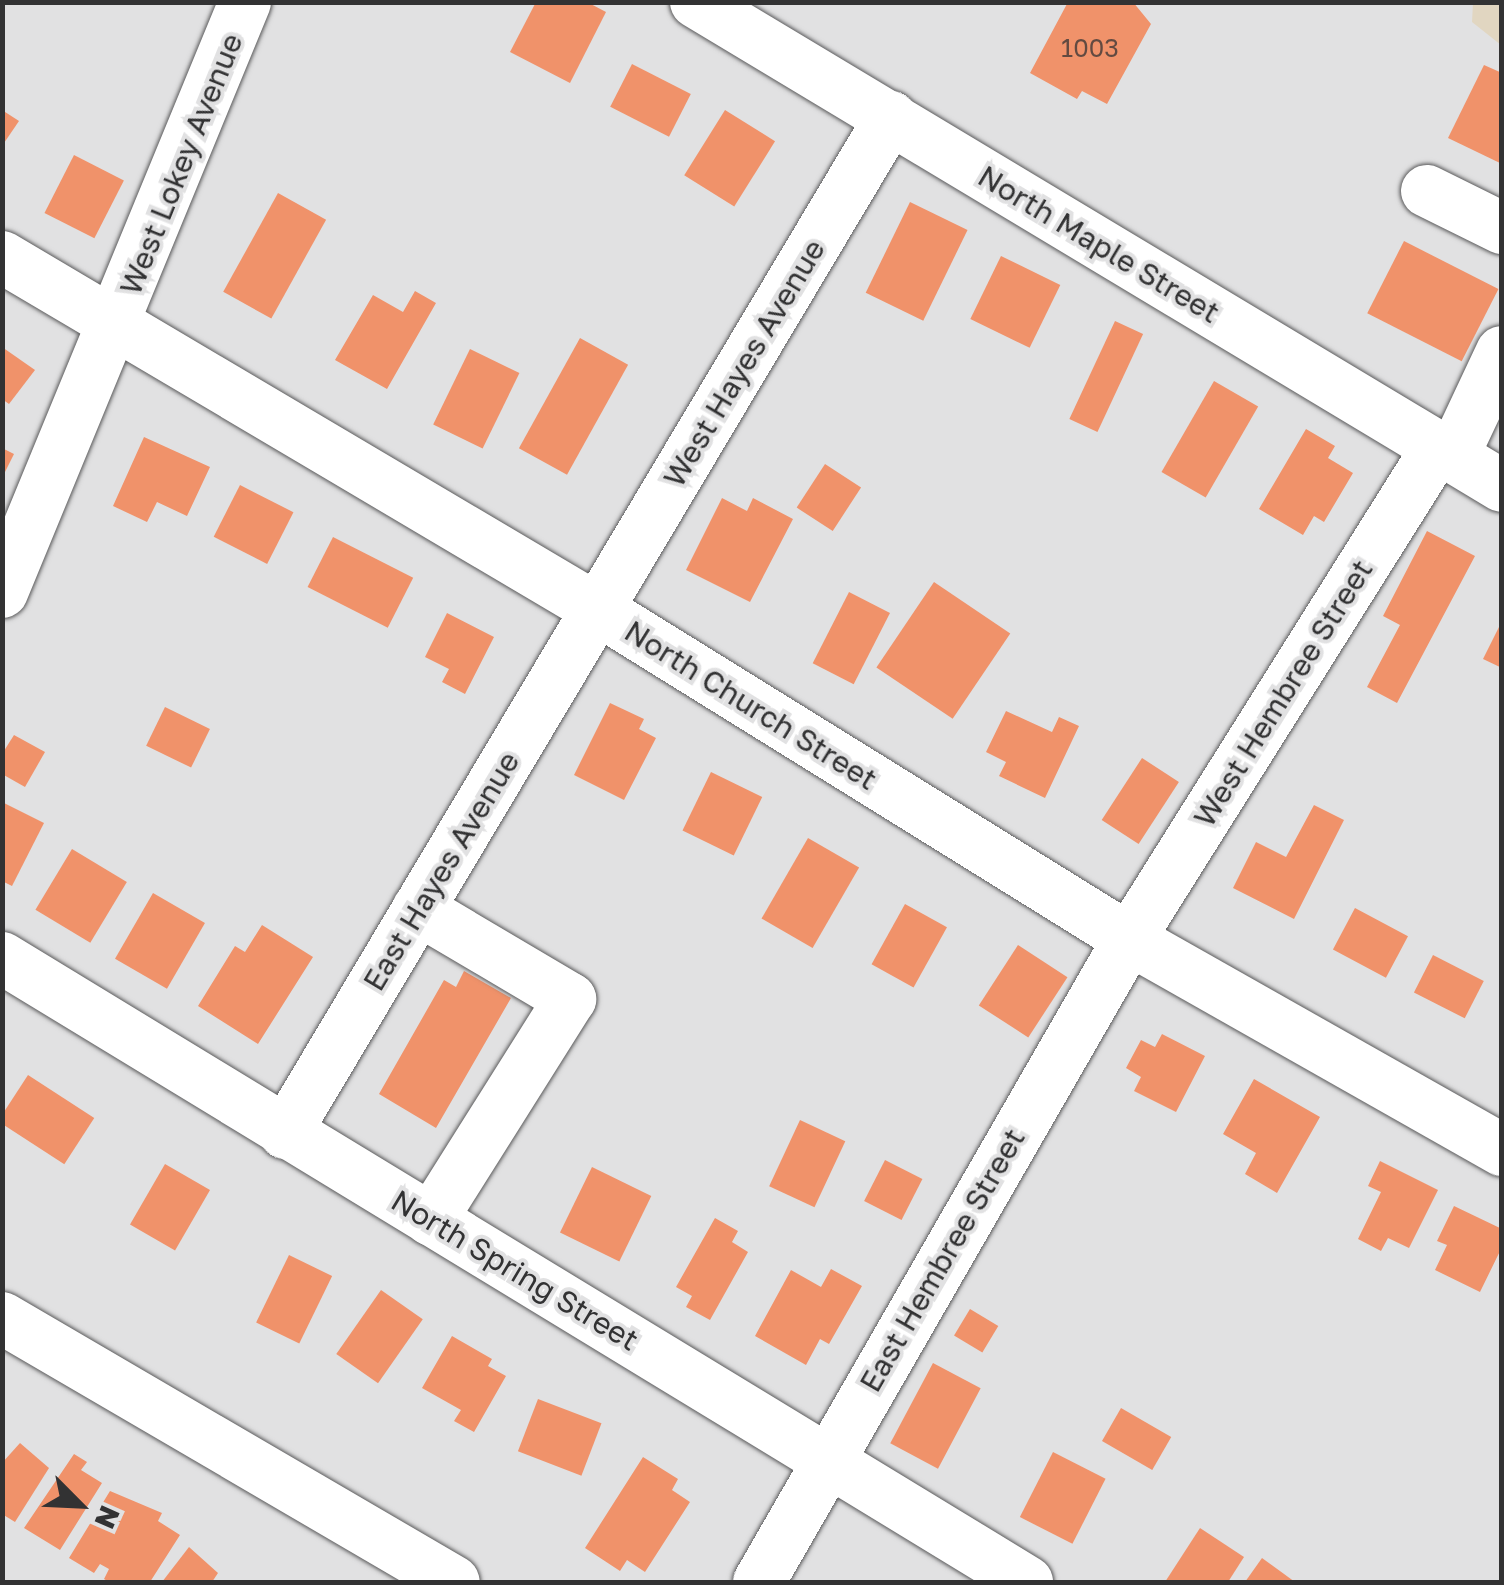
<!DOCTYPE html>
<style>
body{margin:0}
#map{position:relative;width:1504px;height:1585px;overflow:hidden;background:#e1e1e2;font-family:"Golos Text",sans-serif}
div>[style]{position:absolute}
.commercial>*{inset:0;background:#e1d6c1}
.building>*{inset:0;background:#f0926a;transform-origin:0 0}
.roads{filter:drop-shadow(0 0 2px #5a5a5b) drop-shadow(0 0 2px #5a5a5b)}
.minor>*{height:52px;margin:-26px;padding:0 26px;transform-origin:26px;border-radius:26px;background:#fff}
span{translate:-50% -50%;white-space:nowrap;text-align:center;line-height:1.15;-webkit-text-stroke:8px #e1e1e2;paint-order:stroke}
.number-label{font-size:25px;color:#624a41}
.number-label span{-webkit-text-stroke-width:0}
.street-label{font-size:30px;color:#323233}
.frame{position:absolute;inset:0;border:5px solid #323233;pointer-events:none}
.north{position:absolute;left:30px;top:1455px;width:100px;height:100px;-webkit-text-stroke:8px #e1e1e2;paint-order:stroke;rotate:114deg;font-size:28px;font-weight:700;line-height:40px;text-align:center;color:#323233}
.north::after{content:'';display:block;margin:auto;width:35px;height:45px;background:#323233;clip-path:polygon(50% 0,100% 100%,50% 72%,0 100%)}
</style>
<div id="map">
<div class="commercial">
<div style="clip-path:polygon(1473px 3px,1501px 3px,1501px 45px,1472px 22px)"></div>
</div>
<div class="building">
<div style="clip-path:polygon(536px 2px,587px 2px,606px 12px,570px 83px,510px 52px)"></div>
<div style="clip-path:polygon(1068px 2px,1133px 2px,1151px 24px,1107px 104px,1082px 91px,1077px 99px,1030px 73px)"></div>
<div style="left:632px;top:64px;width:66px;height:48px;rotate:27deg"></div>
<div style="clip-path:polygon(1484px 65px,1502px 73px,1502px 164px,1448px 138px)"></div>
<div style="clip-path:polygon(2px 110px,19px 121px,2px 146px)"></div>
<div style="left:725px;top:110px;width:59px;height:77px;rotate:32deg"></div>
<div style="left:74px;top:155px;width:56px;height:65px;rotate:27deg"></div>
<div style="left:278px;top:193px;width:55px;height:113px;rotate:29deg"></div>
<div style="left:910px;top:202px;width:64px;height:101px;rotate:26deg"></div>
<div style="left:1404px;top:241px;width:106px;height:81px;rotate:27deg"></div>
<div style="left:1001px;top:256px;width:66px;height:70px;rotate:26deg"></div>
<div style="clip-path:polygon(415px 291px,436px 303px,387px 389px,335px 360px,373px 295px,403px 312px)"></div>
<div style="left:1115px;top:321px;width:31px;height:108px;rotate:25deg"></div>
<div style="left:580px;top:338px;width:55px;height:126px;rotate:29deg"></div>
<div style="clip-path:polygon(2px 347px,35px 370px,9px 404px,2px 399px)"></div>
<div style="left:470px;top:349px;width:55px;height:84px;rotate:26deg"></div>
<div style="left:1214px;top:381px;width:51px;height:105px;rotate:30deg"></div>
<div style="clip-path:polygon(1306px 429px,1335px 446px,1328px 458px,1353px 473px,1324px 522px,1314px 516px,1303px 535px,1259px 509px)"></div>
<div style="clip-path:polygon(144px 437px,210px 467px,187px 516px,157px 502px,147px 522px,113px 506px)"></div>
<div style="clip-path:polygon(2px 448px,14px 454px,2px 478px)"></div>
<div style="left:825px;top:464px;width:43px;height:52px;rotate:33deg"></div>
<div style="left:240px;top:485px;width:60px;height:58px;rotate:27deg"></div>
<div style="clip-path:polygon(722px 498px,747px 511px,753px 498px,793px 519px,750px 602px,686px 570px)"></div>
<div style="clip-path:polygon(1427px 531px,1475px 556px,1397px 703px,1367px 687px,1400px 625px,1383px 616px)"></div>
<div style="left:333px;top:537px;width:90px;height:56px;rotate:27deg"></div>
<div style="left:934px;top:582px;width:92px;height:103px;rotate:34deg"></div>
<div style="left:849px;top:592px;width:46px;height:80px;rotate:27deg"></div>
<div style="clip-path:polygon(447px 613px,494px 637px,465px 694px,442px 682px,449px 669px,425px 657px)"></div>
<div style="clip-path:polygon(1502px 621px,1502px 668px,1483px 659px)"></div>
<div style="clip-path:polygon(610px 703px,644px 719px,639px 729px,656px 738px,624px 800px,574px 775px)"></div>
<div style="left:165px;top:707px;width:50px;height:43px;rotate:26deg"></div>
<div style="clip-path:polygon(1006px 711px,1052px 732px,1059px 717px,1079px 726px,1045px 798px,999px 776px,1006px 762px,986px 752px)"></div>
<div style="clip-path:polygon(14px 735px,45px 752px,25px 787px,2px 774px,2px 754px)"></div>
<div style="left:1142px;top:758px;width:44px;height:74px;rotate:33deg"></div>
<div style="left:711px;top:772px;width:57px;height:65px;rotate:26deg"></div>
<div style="clip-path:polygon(2px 802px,44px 823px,12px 886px,2px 881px)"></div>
<div style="clip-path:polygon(1314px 805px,1344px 820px,1294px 919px,1233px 888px,1256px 842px,1286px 857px)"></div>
<div style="left:808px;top:838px;width:59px;height:93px;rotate:30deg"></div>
<div style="left:72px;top:849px;width:64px;height:71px;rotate:31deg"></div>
<div style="left:153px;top:893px;width:60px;height:76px;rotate:30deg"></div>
<div style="left:905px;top:904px;width:48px;height:69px;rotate:29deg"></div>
<div style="left:1355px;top:908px;width:60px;height:47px;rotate:28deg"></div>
<div style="clip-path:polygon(262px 925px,313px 957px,258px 1044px,198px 1006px,235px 946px,245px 952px)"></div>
<div style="left:1018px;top:945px;width:59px;height:72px;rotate:33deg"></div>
<div style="left:1433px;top:955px;width:57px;height:42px;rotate:27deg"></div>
<div style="clip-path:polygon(464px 971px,511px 998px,436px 1128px,379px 1094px,444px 980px,456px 987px)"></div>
<div style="clip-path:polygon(1162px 1034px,1205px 1056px,1176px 1112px,1134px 1091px,1141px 1077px,1126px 1068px,1141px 1040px,1155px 1047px)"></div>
<div style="left:28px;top:1075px;width:79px;height:55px;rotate:33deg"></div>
<div style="clip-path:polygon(1254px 1079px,1320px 1117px,1277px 1193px,1245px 1174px,1256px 1153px,1223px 1134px)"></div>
<div style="left:800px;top:1120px;width:50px;height:73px;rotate:25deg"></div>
<div style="left:885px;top:1160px;width:42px;height:46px;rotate:27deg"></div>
<div style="clip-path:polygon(1380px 1161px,1438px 1190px,1409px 1248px,1388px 1238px,1381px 1251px,1358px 1239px,1381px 1192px,1368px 1186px)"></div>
<div style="left:165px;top:1164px;width:52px;height:70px;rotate:30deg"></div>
<div style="left:592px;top:1167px;width:66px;height:73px;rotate:26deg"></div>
<div style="clip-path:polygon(1454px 1206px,1502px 1229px,1502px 1247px,1480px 1292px,1435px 1270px,1447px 1245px,1437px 1241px)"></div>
<div style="clip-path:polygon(715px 1218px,738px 1231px,732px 1242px,748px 1252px,710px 1320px,686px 1307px,692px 1296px,676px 1287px)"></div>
<div style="left:289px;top:1255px;width:48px;height:75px;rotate:26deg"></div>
<div style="clip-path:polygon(831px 1269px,862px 1286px,829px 1344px,820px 1339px,806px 1365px,755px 1336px,791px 1270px,821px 1287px)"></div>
<div style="left:381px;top:1290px;width:51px;height:78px;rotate:35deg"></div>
<div style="left:970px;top:1309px;width:33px;height:31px;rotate:31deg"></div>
<div style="clip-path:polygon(452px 1336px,492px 1359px,488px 1366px,506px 1376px,474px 1432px,454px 1421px,461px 1410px,422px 1388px)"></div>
<div style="left:933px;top:1363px;width:54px;height:91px;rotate:28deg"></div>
<div style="left:538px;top:1399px;width:68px;height:56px;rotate:21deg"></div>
<div style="left:1121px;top:1408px;width:58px;height:38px;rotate:30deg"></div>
<div style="clip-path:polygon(20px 1443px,49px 1468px,15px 1522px,2px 1514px,2px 1463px)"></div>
<div style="left:1053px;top:1452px;width:59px;height:73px;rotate:27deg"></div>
<div style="clip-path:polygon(74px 1454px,87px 1462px,81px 1470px,102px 1483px,60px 1550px,24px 1528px)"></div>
<div style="clip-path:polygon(643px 1457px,678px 1479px,672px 1490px,690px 1502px,645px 1572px,627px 1560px,620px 1571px,585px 1548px)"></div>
<div style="clip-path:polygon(110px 1491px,162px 1513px,158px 1521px,180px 1535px,150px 1582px,109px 1582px,104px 1579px,109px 1569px,100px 1564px,94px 1573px,69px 1558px)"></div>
<div style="clip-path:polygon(1200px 1528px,1244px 1557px,1228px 1582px,1165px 1582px)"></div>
<div style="clip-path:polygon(189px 1547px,218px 1573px,212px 1582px,162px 1582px)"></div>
<div style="clip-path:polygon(1262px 1558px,1295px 1582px,1245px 1582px)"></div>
</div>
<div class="roads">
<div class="minor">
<div style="left:696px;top:2px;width:940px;rotate:30.98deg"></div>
<div style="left:1427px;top:191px;width:84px;rotate:26.3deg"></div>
<div style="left:2px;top:257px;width:691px;rotate:30.61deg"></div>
<div style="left:597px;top:609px;width:626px;rotate:31.81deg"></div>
<div style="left:1129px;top:939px;width:429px;rotate:29.5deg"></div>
<div style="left:1453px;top:456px;width:115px;rotate:-64.8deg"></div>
<div style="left:2px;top:592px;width:638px;rotate:-67.61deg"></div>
<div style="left:418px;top:909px;width:177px;rotate:30.6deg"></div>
<div style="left:570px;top:999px;width:261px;rotate:122.2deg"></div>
<div style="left:2px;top:958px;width:1200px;rotate:31.33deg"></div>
<div style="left:285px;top:1133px;width:1183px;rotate:-59.19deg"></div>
<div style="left:2px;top:1318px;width:523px;rotate:30.29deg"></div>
<div style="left:759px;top:1582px;width:742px;rotate:-60.08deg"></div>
<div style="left:1129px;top:939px;width:581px;rotate:-57.87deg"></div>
</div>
</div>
<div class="number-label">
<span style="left:1090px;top:48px">1003</span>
</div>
<div class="street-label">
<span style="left:181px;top:164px;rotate:-68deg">West Lokey Avenue</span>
<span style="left:1099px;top:244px;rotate:31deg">North Maple Street</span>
<span style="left:744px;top:363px;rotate:-59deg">West Hayes Avenue</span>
<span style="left:1283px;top:693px;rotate:-58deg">West Hembree Street</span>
<span style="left:751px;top:705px;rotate:32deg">North Church Street</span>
<span style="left:441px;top:871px;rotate:-59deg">East Hayes Avenue</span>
<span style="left:942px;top:1260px;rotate:-60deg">East Hembree Street</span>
<span style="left:515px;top:1270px;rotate:31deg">North Spring Street</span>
</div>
<div class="frame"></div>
<div class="north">N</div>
</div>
